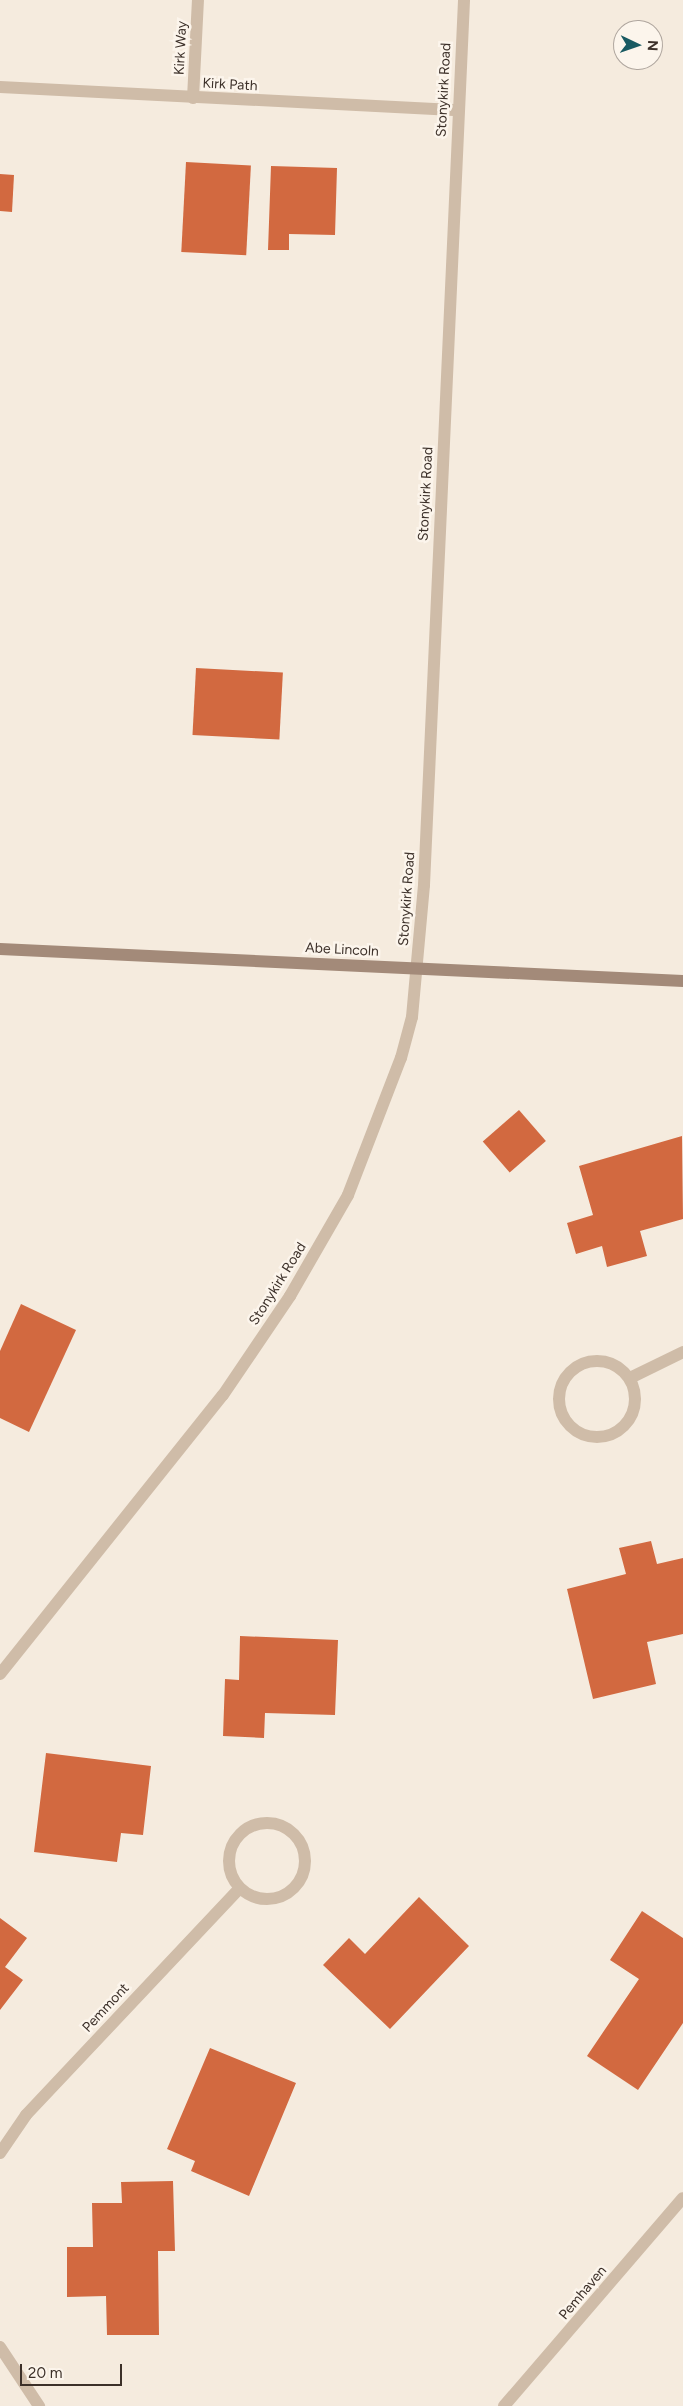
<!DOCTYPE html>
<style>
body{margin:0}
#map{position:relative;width:683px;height:2406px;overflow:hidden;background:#f5ebde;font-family:Figtree,sans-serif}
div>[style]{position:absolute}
.building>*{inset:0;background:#d26940;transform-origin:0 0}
.street>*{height:12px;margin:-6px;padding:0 6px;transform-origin:6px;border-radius:6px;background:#cfbca8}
.street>.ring{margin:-6px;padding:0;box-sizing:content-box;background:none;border:12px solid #cfbca8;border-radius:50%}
.secondary>*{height:12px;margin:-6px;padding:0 6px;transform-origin:6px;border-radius:6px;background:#a38a79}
span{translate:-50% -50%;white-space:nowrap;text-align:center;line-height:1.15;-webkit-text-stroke:5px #fcf5ec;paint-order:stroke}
.street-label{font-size:14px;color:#3c3029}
.north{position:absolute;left:613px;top:20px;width:50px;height:50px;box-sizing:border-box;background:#fcf5ec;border:1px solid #afa69e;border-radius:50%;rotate:93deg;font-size:14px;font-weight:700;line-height:20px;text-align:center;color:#3c3029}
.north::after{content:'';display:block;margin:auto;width:18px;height:22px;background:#195a62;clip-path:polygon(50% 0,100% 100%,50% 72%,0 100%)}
.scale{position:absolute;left:20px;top:2364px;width:102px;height:22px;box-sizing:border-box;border:2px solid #3c3029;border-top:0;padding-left:6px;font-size:15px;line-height:18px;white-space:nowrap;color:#3c3029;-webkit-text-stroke:4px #fcf5ec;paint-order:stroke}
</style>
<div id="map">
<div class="building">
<div style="left:186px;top:162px;width:65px;height:90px;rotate:3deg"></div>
<div style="clip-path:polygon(271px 166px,337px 168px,335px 235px,289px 234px,289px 250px,268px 250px)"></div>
<div style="clip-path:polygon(0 174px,14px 175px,12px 212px,0 211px)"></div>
<div style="left:196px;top:668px;width:87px;height:67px;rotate:3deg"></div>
<div style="left:519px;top:1110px;width:41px;height:48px;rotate:49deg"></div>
<div style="clip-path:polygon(682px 1136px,683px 1219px,640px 1231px,647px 1256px,607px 1267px,602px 1246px,576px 1254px,567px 1223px,593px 1215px,579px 1166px)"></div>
<div style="clip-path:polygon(21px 1304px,76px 1330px,29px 1432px,0 1418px,0 1351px)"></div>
<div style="clip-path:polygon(651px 1541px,657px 1564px,683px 1558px,683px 1634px,647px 1642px,656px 1684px,593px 1699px,567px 1589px,626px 1574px,619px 1548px)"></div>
<div style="clip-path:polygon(240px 1636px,338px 1640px,335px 1715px,265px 1713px,264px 1738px,223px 1736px,225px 1679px,239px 1680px)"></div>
<div style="clip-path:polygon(46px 1753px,151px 1766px,143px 1835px,121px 1833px,117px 1862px,34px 1852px)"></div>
<div style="clip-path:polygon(419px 1897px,469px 1946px,390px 2029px,323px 1965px,349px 1938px,365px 1954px)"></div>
<div style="clip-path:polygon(642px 1911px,683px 1938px,683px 2023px,638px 2090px,587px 2056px,639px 1979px,610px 1960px)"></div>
<div style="clip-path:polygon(0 1918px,27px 1938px,5px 1967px,23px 1980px,0 2010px)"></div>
<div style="clip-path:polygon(210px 2048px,296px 2083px,249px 2196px,191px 2171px,195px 2161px,167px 2149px)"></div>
<div style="clip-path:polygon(173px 2181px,175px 2251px,158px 2251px,159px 2335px,107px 2335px,106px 2296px,67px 2297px,67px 2247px,93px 2247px,92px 2203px,122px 2203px,121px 2182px)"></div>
</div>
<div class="street">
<div style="left:0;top:87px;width:459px;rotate:2.9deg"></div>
<div style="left:193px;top:98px;width:98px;rotate:-87.1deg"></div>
<div class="ring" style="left:559px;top:1361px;width:64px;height:64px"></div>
<div style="left:630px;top:1378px;width:59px;rotate:-26.1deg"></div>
<div style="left:0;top:1674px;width:357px;rotate:-51.4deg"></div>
<div style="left:223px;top:1395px;width:120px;rotate:-55.9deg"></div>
<div style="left:290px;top:1296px;width:116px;rotate:-60.1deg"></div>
<div style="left:348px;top:1195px;width:147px;rotate:-68.9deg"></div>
<div style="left:401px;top:1058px;width:42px;rotate:-75deg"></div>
<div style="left:412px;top:1017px;width:133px;rotate:-84.8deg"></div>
<div style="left:424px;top:885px;width:886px;rotate:-87.41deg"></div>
<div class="ring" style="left:229px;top:1823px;width:64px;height:64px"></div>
<div style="left:0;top:2153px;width:46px;rotate:-55.6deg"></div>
<div style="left:26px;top:2115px;width:311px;rotate:-46.7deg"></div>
<div style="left:0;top:2347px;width:71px;rotate:56.5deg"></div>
<div style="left:504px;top:2406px;width:274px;rotate:-49.3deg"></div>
</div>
<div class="secondary">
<div style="left:0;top:949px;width:684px;rotate:2.68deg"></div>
</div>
<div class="street-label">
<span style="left:181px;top:48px;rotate:-87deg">Kirk Way</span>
<span style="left:230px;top:85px;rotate:3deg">Kirk Path</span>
<span style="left:444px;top:90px;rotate:-87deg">Stonykirk Road</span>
<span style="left:426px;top:494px;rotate:-87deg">Stonykirk Road</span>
<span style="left:407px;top:899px;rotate:-86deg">Stonykirk Road</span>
<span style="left:342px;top:950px;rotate:3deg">Abe Lincoln</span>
<span style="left:278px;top:1284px;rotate:-58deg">Stonykirk Road</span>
<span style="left:106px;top:2008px;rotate:-47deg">Pemmont</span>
<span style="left:583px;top:2293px;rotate:-50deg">Pemhaven</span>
</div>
<div class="north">N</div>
<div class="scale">20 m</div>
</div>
